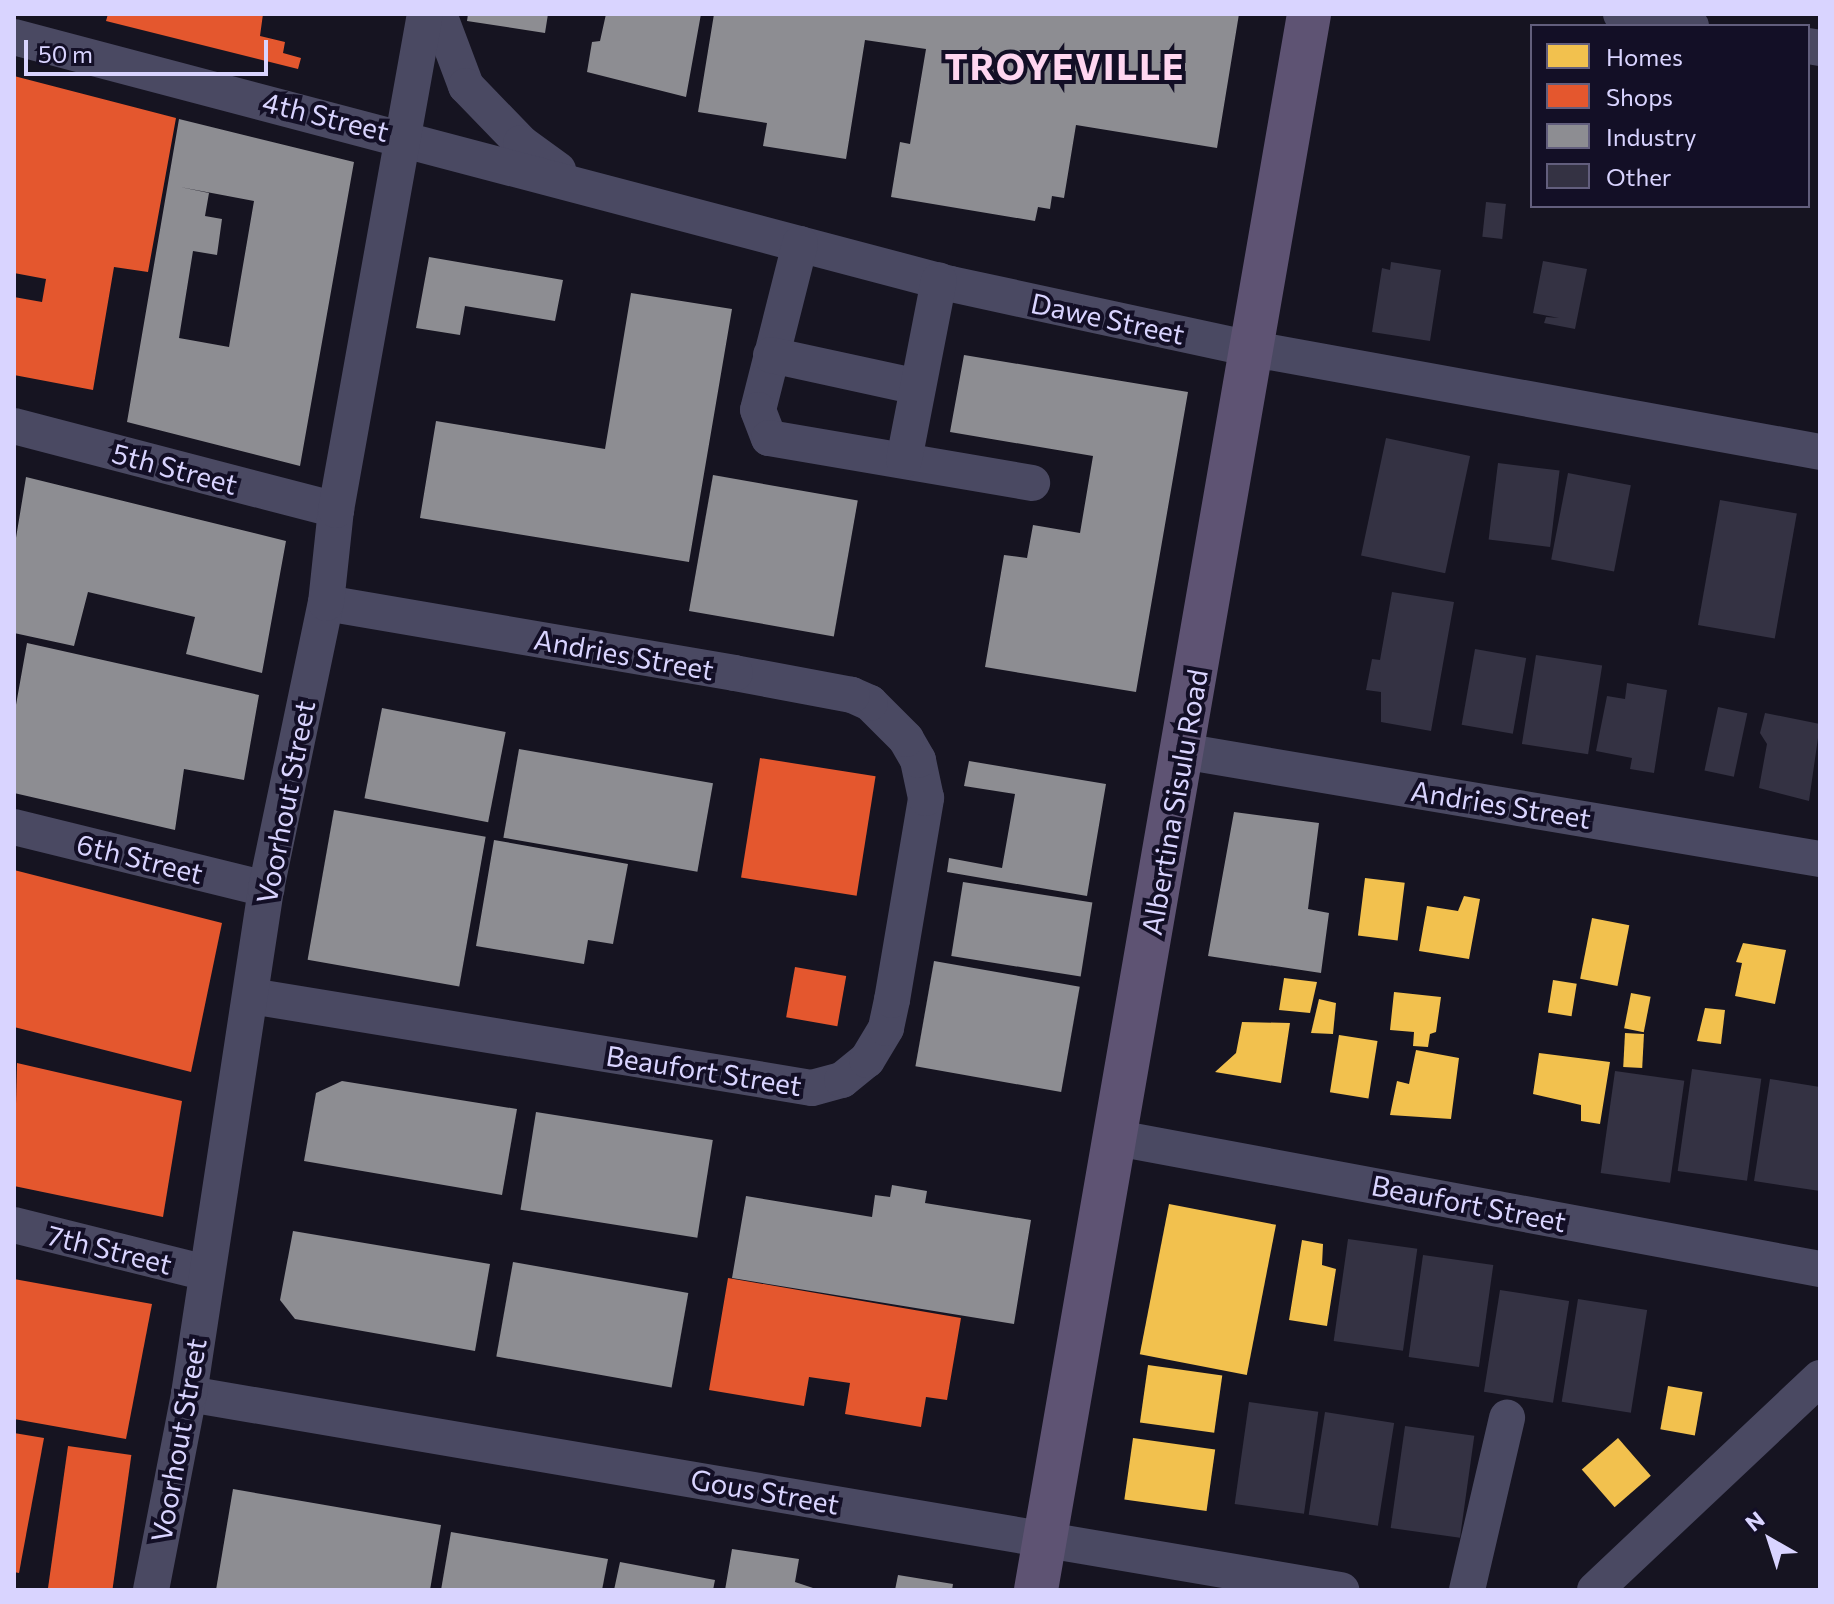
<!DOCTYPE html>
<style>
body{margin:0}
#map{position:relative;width:1834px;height:1604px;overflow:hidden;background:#161421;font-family:Commissioner,sans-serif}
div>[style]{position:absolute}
.homes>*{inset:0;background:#f2c14e;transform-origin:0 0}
.shops>*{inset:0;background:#e4572e;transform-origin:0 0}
.industry>*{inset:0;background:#8d8d92;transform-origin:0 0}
.building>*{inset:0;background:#343243;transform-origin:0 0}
.minor>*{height:36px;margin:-18px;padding:0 18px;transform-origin:18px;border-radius:18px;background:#4a4962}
.major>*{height:44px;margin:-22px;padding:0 22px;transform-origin:22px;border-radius:22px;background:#5e5373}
span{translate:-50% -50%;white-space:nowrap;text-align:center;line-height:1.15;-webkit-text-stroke:8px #130f26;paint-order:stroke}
.street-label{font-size:28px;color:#d9d4ff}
.district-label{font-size:36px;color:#ffd6f0;font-weight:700;letter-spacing:2px}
.frame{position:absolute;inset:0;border:16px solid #d9d4ff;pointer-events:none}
.legend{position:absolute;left:1530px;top:24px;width:280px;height:184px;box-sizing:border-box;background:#130f26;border:2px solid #625e7d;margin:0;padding:10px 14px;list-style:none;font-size:24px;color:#d9d4ff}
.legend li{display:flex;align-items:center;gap:16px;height:40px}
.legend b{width:40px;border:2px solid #625e7d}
.north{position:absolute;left:1730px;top:1500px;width:80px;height:80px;-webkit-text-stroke:6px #130f26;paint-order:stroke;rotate:321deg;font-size:22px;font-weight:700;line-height:32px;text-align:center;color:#d9d4ff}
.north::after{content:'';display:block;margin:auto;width:28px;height:36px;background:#d9d4ff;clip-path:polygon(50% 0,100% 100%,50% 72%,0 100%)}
.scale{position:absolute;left:24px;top:40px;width:244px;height:36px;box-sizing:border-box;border:4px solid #d9d4ff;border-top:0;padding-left:10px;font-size:24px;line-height:28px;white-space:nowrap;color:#d9d4ff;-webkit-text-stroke:6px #130f26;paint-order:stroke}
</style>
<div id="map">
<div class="homes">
<div style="left:1365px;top:878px;width:40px;height:58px;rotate:7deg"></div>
<div style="clip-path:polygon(1464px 896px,1480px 899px,1469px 959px,1419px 951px,1427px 906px,1458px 911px)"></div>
<div style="left:1592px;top:918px;width:38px;height:62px;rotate:11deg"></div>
<div style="clip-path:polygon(1743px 943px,1786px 950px,1775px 1004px,1735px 996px,1742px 963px,1736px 962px)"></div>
<div style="clip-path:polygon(1284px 978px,1317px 982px,1310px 1013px,1279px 1010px)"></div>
<div style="left:1553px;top:980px;width:24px;height:33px;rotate:9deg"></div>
<div style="clip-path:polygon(1394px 992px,1441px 997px,1436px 1032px,1430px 1034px,1428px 1047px,1413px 1046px,1414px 1032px,1390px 1030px)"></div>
<div style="left:1631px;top:993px;width:20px;height:36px;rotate:11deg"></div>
<div style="clip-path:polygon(1319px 999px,1336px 1003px,1333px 1034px,1311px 1033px)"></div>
<div style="clip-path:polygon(1705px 1008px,1725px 1010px,1721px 1044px,1697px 1041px)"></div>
<div style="clip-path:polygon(1242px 1022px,1290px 1023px,1281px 1083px,1215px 1072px,1236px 1053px)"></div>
<div style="left:1625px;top:1033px;width:19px;height:34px;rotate:3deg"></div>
<div style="left:1339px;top:1035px;width:39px;height:58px;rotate:9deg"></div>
<div style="clip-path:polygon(1416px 1050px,1459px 1058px,1451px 1119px,1390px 1115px,1397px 1081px,1409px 1084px)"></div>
<div style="clip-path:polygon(1539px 1053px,1610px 1062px,1600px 1124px,1581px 1121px,1581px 1105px,1533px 1094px)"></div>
<div style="left:1169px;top:1204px;width:109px;height:153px;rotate:11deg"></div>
<div style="clip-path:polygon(1302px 1240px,1323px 1244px,1322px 1265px,1336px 1269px,1327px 1326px,1289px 1320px)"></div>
<div style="left:1148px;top:1365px;width:75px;height:58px;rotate:8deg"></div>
<div style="left:1668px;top:1386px;width:35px;height:44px;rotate:10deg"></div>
<div style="left:1133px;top:1438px;width:83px;height:62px;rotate:8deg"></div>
<div style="left:1618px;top:1438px;width:50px;height:48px;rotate:49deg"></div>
</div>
<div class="shops">
<div style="clip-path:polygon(108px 14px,263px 14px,260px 36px,285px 42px,283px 53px,301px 58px,298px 69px,106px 21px)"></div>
<div style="clip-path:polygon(14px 76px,176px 118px,148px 272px,114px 267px,93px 390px,14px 375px,14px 297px,42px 302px,46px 279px,14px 273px)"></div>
<div style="left:760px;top:758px;width:117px;height:121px;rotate:9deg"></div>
<div style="clip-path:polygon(14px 870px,222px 923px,191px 1072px,14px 1027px)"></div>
<div style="left:795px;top:967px;width:52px;height:51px;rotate:10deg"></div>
<div style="clip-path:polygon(17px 1063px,182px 1101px,163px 1217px,14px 1186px)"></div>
<div style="clip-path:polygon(728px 1278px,961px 1318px,947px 1400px,926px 1397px,921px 1427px,845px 1414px,850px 1383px,809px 1377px,804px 1406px,709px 1390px)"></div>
<div style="clip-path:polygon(14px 1279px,152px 1304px,126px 1439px,14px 1419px)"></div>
<div style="clip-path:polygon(14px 1433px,44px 1438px,19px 1573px,14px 1572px)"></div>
<div style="left:68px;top:1446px;width:64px;height:146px;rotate:8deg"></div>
</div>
<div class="industry">
<div style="clip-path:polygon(468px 14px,548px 14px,545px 33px,467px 21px)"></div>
<div style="clip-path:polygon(606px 14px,701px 14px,686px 97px,587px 72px,592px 42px,600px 41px)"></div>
<div style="clip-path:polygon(714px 14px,1239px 14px,1217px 148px,1076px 125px,1064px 198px,1052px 196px,1050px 209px,1038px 207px,1035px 221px,891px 197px,900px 142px,910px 144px,926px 49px,865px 40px,846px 159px,763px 146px,767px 123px,698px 112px)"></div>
<div style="clip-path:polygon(evenodd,179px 119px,354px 162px,300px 466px,127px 422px,179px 119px,180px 187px,254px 201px,229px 347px,179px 338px,193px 251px,217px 255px,222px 219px,205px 216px,209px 193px,180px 187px)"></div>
<div style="clip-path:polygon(429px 257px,563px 280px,555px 321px,465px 306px,460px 335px,416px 328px)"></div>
<div style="clip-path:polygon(631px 293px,732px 309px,689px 562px,420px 518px,436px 421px,605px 449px)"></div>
<div style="clip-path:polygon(964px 355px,1188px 392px,1136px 692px,985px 667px,1004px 555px,1027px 558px,1033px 525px,1080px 533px,1093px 456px,950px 432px)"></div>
<div style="left:713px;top:475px;width:147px;height:138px;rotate:10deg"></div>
<div style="clip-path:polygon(26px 477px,286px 541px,262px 673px,186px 654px,195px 617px,88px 592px,74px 646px,14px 633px,14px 550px)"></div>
<div style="clip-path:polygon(27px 643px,259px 695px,244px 780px,184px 769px,175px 830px,14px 793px,14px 716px)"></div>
<div style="left:382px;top:708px;width:126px;height:92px;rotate:11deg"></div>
<div style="left:519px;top:749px;width:197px;height:90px;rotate:10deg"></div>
<div style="clip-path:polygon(969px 761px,1106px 784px,1087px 896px,947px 872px,949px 858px,1002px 868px,1015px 794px,964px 786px)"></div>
<div style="left:334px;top:810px;width:154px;height:152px;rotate:10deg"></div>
<div style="clip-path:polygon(1234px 812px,1319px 823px,1308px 909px,1329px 913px,1321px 973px,1208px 956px)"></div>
<div style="clip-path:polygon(494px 840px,628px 864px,613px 944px,588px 940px,584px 964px,476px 946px)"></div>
<div style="left:963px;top:882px;width:131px;height:75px;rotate:9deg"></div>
<div style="left:934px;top:961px;width:148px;height:107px;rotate:10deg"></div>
<div style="clip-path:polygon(342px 1081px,517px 1109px,502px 1195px,304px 1161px,316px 1093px)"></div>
<div style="left:536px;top:1112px;width:179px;height:99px;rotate:9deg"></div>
<div style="clip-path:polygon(892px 1185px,927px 1191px,925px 1203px,1031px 1220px,1014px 1324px,732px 1278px,746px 1196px,872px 1217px,875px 1195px,890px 1197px)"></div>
<div style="clip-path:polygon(293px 1231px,490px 1264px,475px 1351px,295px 1319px,280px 1300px)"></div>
<div style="left:513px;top:1262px;width:178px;height:96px;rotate:10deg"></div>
<div style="clip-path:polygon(233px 1489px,441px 1525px,430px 1590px,216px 1590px)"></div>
<div style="clip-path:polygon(451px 1532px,608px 1559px,602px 1590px,441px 1590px)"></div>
<div style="clip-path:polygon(732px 1549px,799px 1559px,795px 1582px,819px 1590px,725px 1590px)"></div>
<div style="clip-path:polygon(620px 1562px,715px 1580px,713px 1590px,614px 1590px)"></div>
<div style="clip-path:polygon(898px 1575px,953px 1584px,952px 1590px,895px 1590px)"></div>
</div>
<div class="building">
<div style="left:1486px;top:202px;width:20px;height:35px;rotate:6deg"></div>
<div style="clip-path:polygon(1543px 261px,1587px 269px,1575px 329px,1544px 323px,1546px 317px,1559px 318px,1533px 313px)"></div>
<div style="clip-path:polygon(1391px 262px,1441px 270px,1430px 341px,1372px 332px,1382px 268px,1390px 270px)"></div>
<div style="left:1386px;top:438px;width:86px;height:120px;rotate:12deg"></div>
<div style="left:1498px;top:463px;width:62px;height:77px;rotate:7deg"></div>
<div style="left:1568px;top:473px;width:64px;height:88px;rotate:11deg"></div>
<div style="left:1720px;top:500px;width:78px;height:127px;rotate:10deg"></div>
<div style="clip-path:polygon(1392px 592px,1454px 602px,1431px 731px,1381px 722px,1381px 692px,1366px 690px,1372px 659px,1380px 660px)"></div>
<div style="left:1475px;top:649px;width:52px;height:77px;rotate:10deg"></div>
<div style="left:1536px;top:655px;width:67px;height:90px;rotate:9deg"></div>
<div style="clip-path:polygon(1627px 683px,1667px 690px,1654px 773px,1630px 769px,1632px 758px,1596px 751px,1607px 696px,1625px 699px)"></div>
<div style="left:1718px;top:707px;width:30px;height:65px;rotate:12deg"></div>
<div style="clip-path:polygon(1765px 713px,1820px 724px,1809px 801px,1759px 788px,1767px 744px,1760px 733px)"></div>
<div style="left:1692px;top:1069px;width:70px;height:103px;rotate:8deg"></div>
<div style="left:1615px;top:1071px;width:70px;height:103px;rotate:8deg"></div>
<div style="clip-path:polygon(1770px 1079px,1820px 1087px,1820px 1191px,1754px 1181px)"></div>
<div style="left:1348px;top:1239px;width:70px;height:103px;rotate:8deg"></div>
<div style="left:1423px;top:1255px;width:71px;height:103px;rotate:8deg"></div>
<div style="left:1500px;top:1290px;width:70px;height:103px;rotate:9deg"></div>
<div style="left:1578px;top:1299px;width:70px;height:104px;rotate:9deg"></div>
<div style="left:1249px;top:1402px;width:70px;height:103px;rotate:8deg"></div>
<div style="left:1325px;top:1412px;width:70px;height:104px;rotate:9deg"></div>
<div style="left:1405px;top:1426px;width:70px;height:103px;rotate:8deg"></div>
</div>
<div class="minor">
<div style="left:439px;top:14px;width:77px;rotate:69.4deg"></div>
<div style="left:466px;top:86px;width:79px;rotate:46deg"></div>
<div style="left:521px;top:143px;width:46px;rotate:36.1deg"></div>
<div style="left:1621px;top:14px;width:71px;rotate:9.7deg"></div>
<div style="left:14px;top:37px;width:969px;rotate:14.77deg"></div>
<div style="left:951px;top:284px;width:304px;rotate:12.2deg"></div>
<div style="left:1248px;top:348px;width:581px;rotate:10.3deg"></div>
<div style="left:1808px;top:46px;width:12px;rotate:9deg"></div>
<div style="left:800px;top:244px;width:171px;rotate:104.2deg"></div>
<div style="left:758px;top:410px;width:30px;rotate:69deg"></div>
<div style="left:769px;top:438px;width:267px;rotate:9.7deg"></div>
<div style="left:771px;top:355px;width:150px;rotate:12.3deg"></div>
<div style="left:14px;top:426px;width:333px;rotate:14.6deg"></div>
<div style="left:904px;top:460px;width:183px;rotate:-79deg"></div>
<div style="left:1182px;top:751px;width:647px;rotate:9.61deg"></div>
<div style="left:14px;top:827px;width:260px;rotate:13.8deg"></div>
<div style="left:251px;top:996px;width:568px;rotate:9.31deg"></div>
<div style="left:812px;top:1088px;width:31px;rotate:-15deg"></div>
<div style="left:842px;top:1080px;width:32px;rotate:-39deg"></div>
<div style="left:867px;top:1060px;width:37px;rotate:-59deg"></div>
<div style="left:886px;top:1028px;width:29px;rotate:-78deg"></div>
<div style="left:892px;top:1000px;width:205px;rotate:-80.4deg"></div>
<div style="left:926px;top:798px;width:39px;rotate:-102deg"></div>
<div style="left:918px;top:760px;width:24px;rotate:-120deg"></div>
<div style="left:906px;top:739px;width:51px;rotate:-135deg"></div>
<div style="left:870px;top:703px;width:20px;rotate:-156deg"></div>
<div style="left:852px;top:695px;width:119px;rotate:-169.4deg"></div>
<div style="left:735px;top:673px;width:415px;rotate:-170.3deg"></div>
<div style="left:1117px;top:1138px;width:715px;rotate:10.56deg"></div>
<div style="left:14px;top:1225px;width:198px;rotate:14deg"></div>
<div style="left:189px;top:1394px;width:1169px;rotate:9.66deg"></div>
<div style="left:151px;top:1590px;width:200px;rotate:-79deg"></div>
<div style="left:189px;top:1394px;width:511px;rotate:-81.33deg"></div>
<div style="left:266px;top:889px;width:292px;rotate:-78.2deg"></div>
<div style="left:326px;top:603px;width:94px;rotate:-83.9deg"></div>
<div style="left:336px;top:510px;width:504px;rotate:-79.83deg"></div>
<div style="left:1467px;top:1590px;width:177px;rotate:-76.9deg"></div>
<div style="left:1595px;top:1590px;width:309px;rotate:-43.3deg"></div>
</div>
<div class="major">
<div style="left:1036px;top:1590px;width:1599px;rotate:-80.17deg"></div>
</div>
<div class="street-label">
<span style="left:326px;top:116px;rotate:14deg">4th Street</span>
<span style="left:1108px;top:318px;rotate:12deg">Dawe Street</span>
<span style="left:175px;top:468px;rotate:15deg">5th Street</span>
<span style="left:624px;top:654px;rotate:10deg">Andries Street</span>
<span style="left:285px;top:802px;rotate:-79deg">Voorhout Street</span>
<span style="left:1174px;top:802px;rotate:-80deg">Albertina Sisulu Road</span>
<span style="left:1501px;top:804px;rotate:9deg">Andries Street</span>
<span style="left:140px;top:858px;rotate:14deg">6th Street</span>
<span style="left:704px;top:1070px;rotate:9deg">Beaufort Street</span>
<span style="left:1469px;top:1203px;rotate:11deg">Beaufort Street</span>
<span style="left:110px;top:1249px;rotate:14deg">7th Street</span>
<span style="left:178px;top:1440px;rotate:-80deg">Voorhout Street</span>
<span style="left:765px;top:1491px;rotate:10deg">Gous Street</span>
</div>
<div class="district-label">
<span style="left:1065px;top:66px">TROYEVILLE</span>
</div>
<div class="frame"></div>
<ul class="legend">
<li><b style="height:22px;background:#f2c14e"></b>Homes</li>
<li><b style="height:22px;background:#e4572e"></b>Shops</li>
<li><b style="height:22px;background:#8d8d92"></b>Industry</li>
<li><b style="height:22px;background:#343243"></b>Other</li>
</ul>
<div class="north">N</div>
<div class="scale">50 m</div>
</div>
